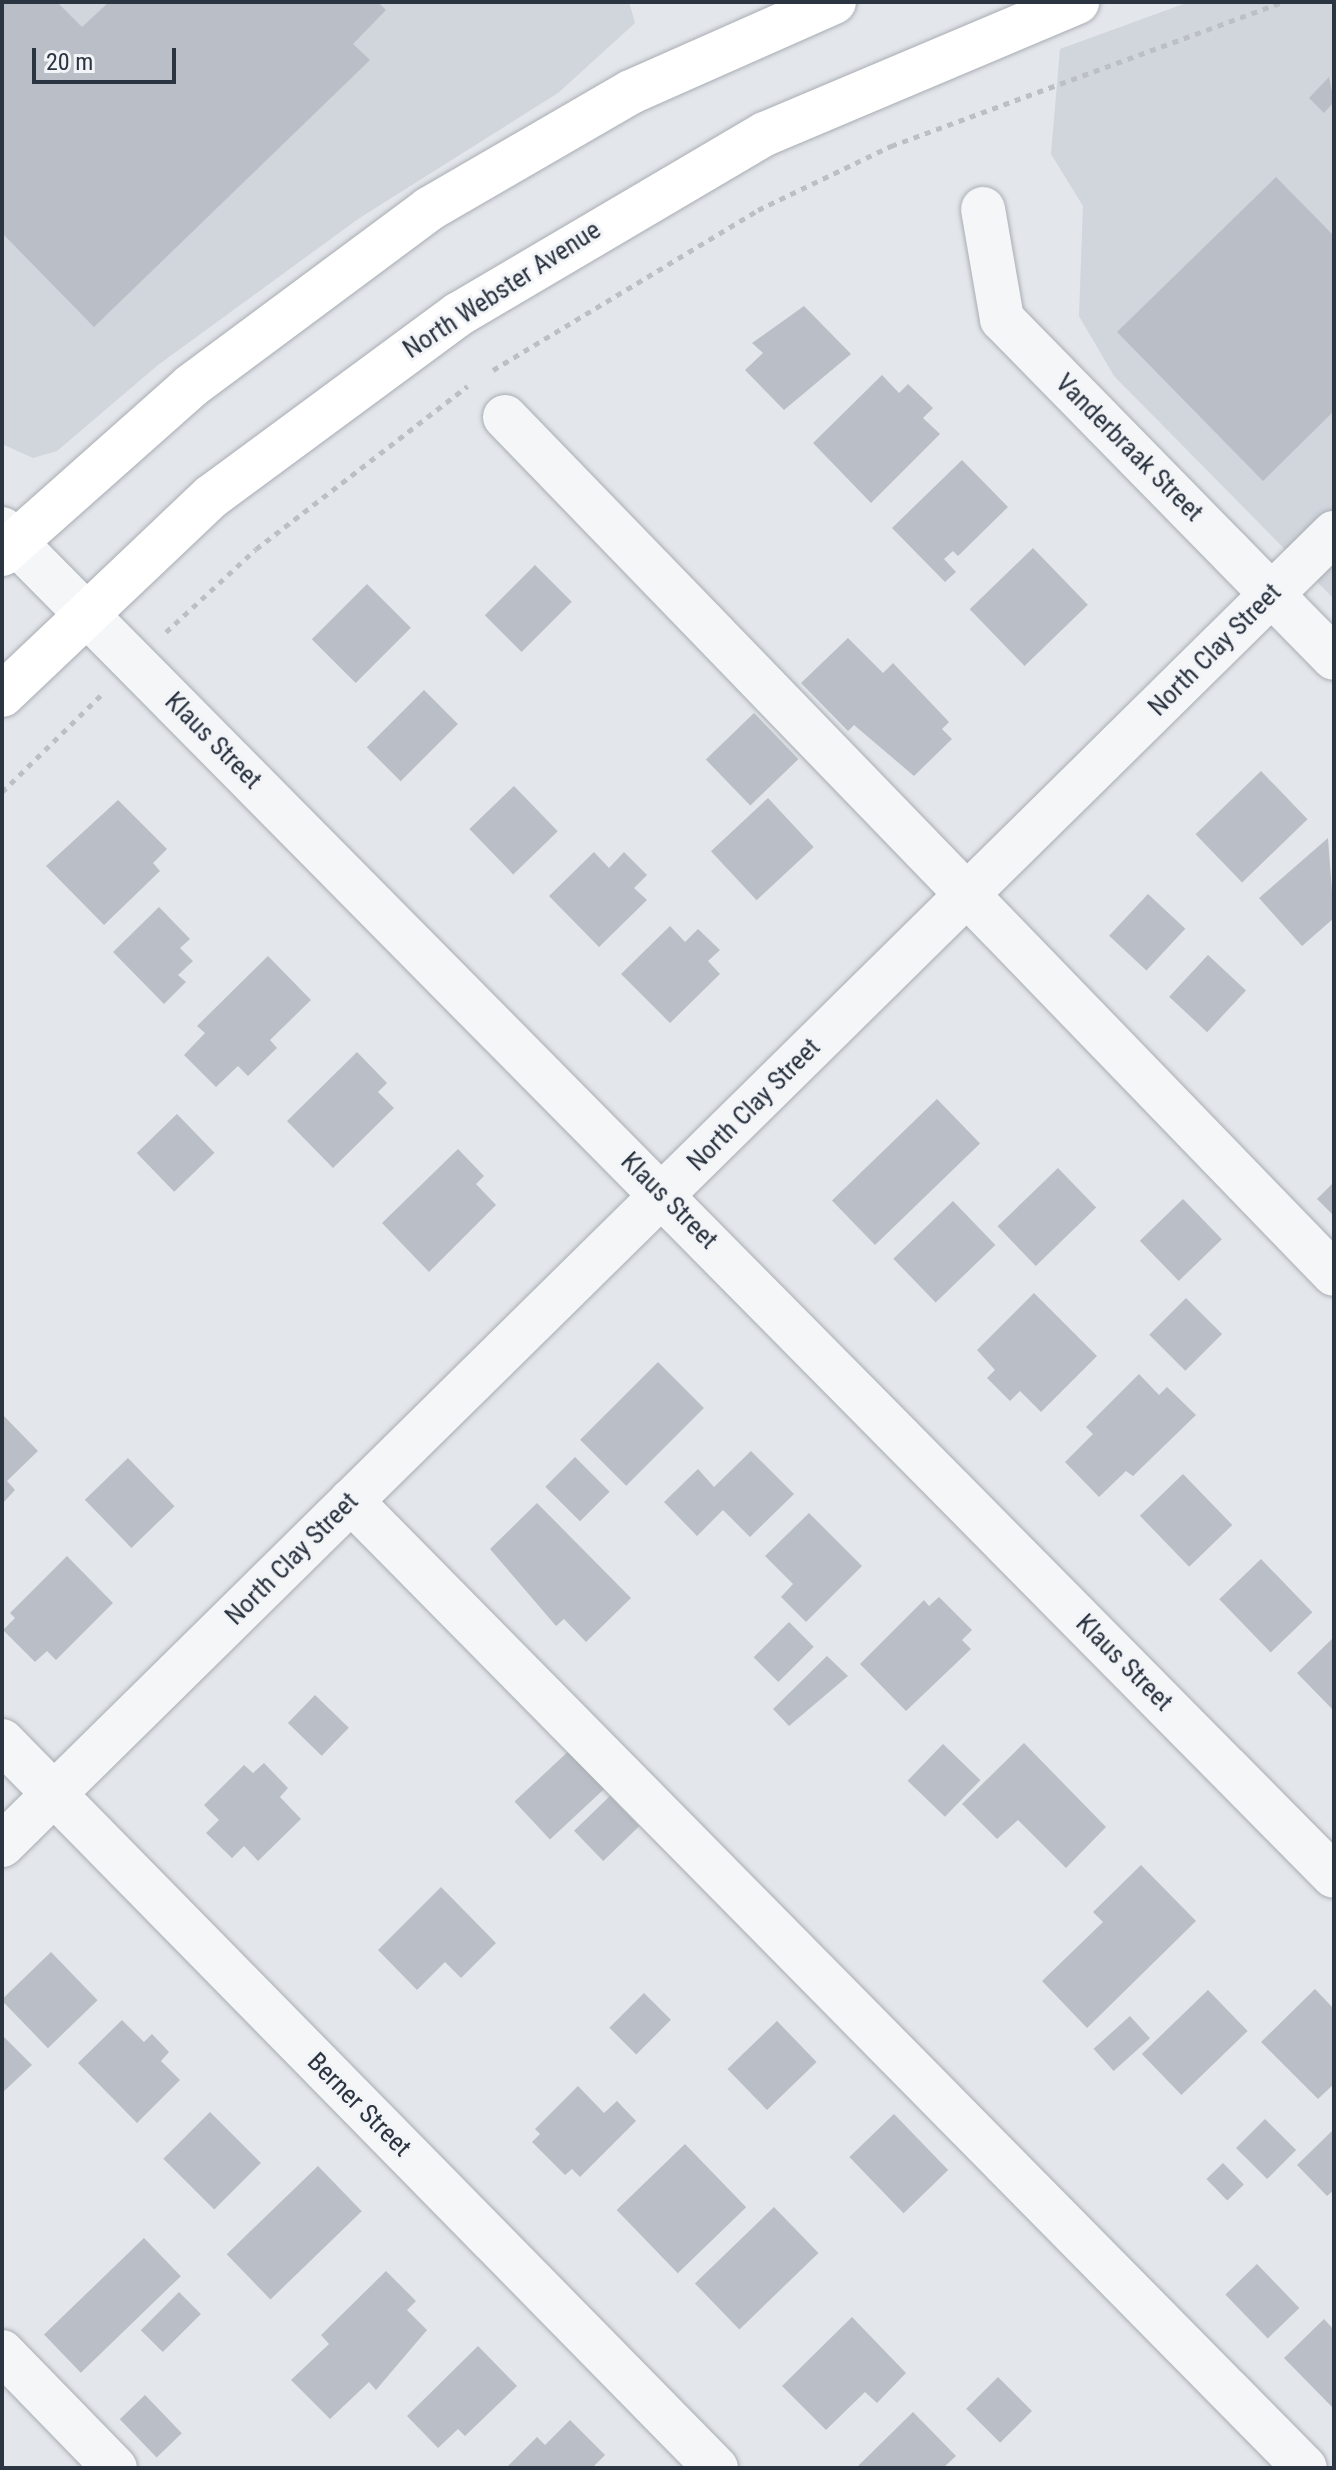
<!DOCTYPE html>
<style>
body{margin:0}
#map{position:relative;width:1336px;height:2470px;overflow:hidden;background:#e3e6ea;font-family:"Roboto Condensed",sans-serif}
div>[style]{position:absolute}
.built>*{inset:0;background:#d1d5dc}
.building>*{inset:0;background:#babfc7;transform-origin:0 0}
.path>*{height:5px;margin-top:-2.5px;transform-origin:0;background:repeating-linear-gradient(90deg,#bcc0c5 0 6px,transparent 0 12px)}
.roads{filter:drop-shadow(0 0 2px #a8adb4) drop-shadow(0 0 2px #a8adb4)}
.minor>*{height:44px;margin:-22px;padding:0 22px;transform-origin:22px;border-radius:22px;background:#f5f6f8}
.major>*{height:44px;margin:-22px;padding:0 22px;transform-origin:22px;border-radius:22px;background:#fff}
span{translate:-50% -50%;white-space:nowrap;text-align:center;line-height:1.15;-webkit-text-stroke:6px #f2f4f7;paint-order:stroke}
.street-label{font-size:26px;color:#2b3441}
.frame{position:absolute;inset:0;border:4px solid #2b3441;pointer-events:none}
.scale{position:absolute;left:32px;top:48px;width:144px;height:36px;box-sizing:border-box;border:4px solid #2b3441;border-top:0;padding-left:10px;font-size:24px;line-height:28px;white-space:nowrap;color:#2b3441;-webkit-text-stroke:6px #f2f4f7;paint-order:stroke}
</style>
<div id="map">
<div class="built">
<div style="clip-path:polygon(2px 2px,629px 2px,635px 23px,558px 93px,358px 219px,158px 365px,57px 451px,33px 458px,2px 444px)"></div>
<div style="clip-path:polygon(1189px 2px,1334px 2px,1334px 599px,1114px 376px,1079px 316px,1083px 206px,1051px 154px,1060px 49px)"></div>
</div>
<div class="building">
<div style="clip-path:polygon(2px 2px,57px 2px,82px 27px,109px 2px,378px 2px,386px 10px,353px 44px,370px 60px,94px 327px,2px 233px)"></div>
<div style="clip-path:polygon(1329px 77px,1334px 102px,1324px 113px,1309px 98px)"></div>
<div style="clip-path:polygon(1276px 177px,1334px 236px,1334px 411px,1263px 481px,1117px 332px)"></div>
<div style="clip-path:polygon(804px 306px,851px 354px,784px 410px,745px 370px,763px 353px,752px 343px)"></div>
<div style="clip-path:polygon(882px 375px,899px 393px,908px 384px,933px 408px,923px 418px,940px 434px,871px 503px,813px 443px)"></div>
<div style="clip-path:polygon(962px 460px,1008px 507px,958px 556px,953px 551px,944px 559px,956px 572px,945px 582px,892px 528px)"></div>
<div style="left:1033px;top:548px;width:79px;height:88px;rotate:46deg"></div>
<div style="left:535px;top:565px;width:52px;height:71px;rotate:45deg"></div>
<div style="left:367px;top:584px;width:62px;height:78px;rotate:45deg"></div>
<div style="clip-path:polygon(848px 638px,883px 673px,893px 663px,949px 722px,942px 729px,952px 739px,914px 776px,854px 725px,848px 731px,801px 683px)"></div>
<div style="left:424px;top:690px;width:48px;height:81px;rotate:45deg"></div>
<div style="left:754px;top:713px;width:64px;height:67px;rotate:46deg"></div>
<div style="left:1261px;top:771px;width:67px;height:91px;rotate:46deg"></div>
<div style="left:514px;top:786px;width:63px;height:62px;rotate:46deg"></div>
<div style="left:768px;top:798px;width:67px;height:78px;rotate:47deg"></div>
<div style="clip-path:polygon(118px 800px,167px 849px,153px 863px,160px 871px,104px 925px,46px 866px)"></div>
<div style="clip-path:polygon(1328px 838px,1334px 918px,1302px 946px,1259px 898px)"></div>
<div style="clip-path:polygon(594px 852px,609px 868px,624px 852px,647px 875px,634px 888px,647px 900px,599px 947px,549px 896px)"></div>
<div style="left:1148px;top:894px;width:51px;height:57px;rotate:43deg"></div>
<div style="clip-path:polygon(159px 907px,190px 939px,180px 948px,193px 961px,178px 975px,186px 982px,164px 1004px,113px 952px)"></div>
<div style="clip-path:polygon(670px 926px,685px 942px,698px 929px,720px 950px,708px 961px,720px 974px,670px 1023px,621px 974px)"></div>
<div style="left:1208px;top:955px;width:52px;height:57px;rotate:43deg"></div>
<div style="clip-path:polygon(268px 956px,311px 1000px,270px 1040px,277px 1048px,248px 1076px,238px 1066px,216px 1087px,184px 1055px,205px 1033px,197px 1026px)"></div>
<div style="clip-path:polygon(357px 1052px,387px 1083px,378px 1092px,394px 1108px,333px 1168px,287px 1121px)"></div>
<div style="left:937px;top:1099px;width:62px;height:146px;rotate:46deg"></div>
<div style="left:177px;top:1114px;width:54px;height:56px;rotate:46deg"></div>
<div style="clip-path:polygon(458px 1149px,484px 1176px,476px 1184px,496px 1205px,429px 1272px,382px 1223px)"></div>
<div style="left:1058px;top:1168px;width:55px;height:84px;rotate:46deg"></div>
<div style="clip-path:polygon(1334px 1182px,1334px 1216px,1317px 1199px)"></div>
<div style="left:1183px;top:1199px;width:56px;height:60px;rotate:46deg"></div>
<div style="left:953px;top:1201px;width:61px;height:83px;rotate:46deg"></div>
<div style="clip-path:polygon(1034px 1293px,1097px 1356px,1041px 1412px,1020px 1391px,1010px 1401px,987px 1378px,995px 1370px,977px 1350px)"></div>
<div style="left:1186px;top:1298px;width:51px;height:52px;rotate:45deg"></div>
<div style="left:658px;top:1362px;width:65px;height:110px;rotate:45deg"></div>
<div style="clip-path:polygon(1139px 1374px,1159px 1395px,1167px 1387px,1196px 1415px,1133px 1476px,1126px 1471px,1099px 1497px,1065px 1462px,1093px 1434px,1086px 1427px)"></div>
<div style="clip-path:polygon(2px 1414px,38px 1451px,7px 1481px,15px 1490px,2px 1504px)"></div>
<div style="clip-path:polygon(751px 1451px,794px 1494px,750px 1537px,723px 1510px,697px 1536px,664px 1502px,698px 1469px,714px 1487px)"></div>
<div style="left:575px;top:1457px;width:49px;height:42px;rotate:45deg"></div>
<div style="left:128px;top:1458px;width:67px;height:60px;rotate:46deg"></div>
<div style="left:1183px;top:1474px;width:71px;height:60px;rotate:46deg"></div>
<div style="clip-path:polygon(537px 1503px,631px 1598px,586px 1642px,564px 1619px,556px 1626px,490px 1549px)"></div>
<div style="clip-path:polygon(809px 1513px,862px 1566px,806px 1622px,781px 1597px,793px 1584px,765px 1556px)"></div>
<div style="clip-path:polygon(67px 1556px,113px 1603px,56px 1660px,47px 1651px,35px 1662px,3px 1630px,15px 1618px,10px 1613px)"></div>
<div style="left:1261px;top:1559px;width:74px;height:58px;rotate:46deg"></div>
<div style="clip-path:polygon(939px 1597px,972px 1630px,962px 1640px,971px 1649px,906px 1711px,860px 1664px,924px 1600px,929px 1606px)"></div>
<div style="left:789px;top:1622px;width:35px;height:50px;rotate:45deg"></div>
<div style="clip-path:polygon(1334px 1637px,1334px 1711px,1297px 1673px)"></div>
<div style="clip-path:polygon(827px 1656px,848px 1676px,789px 1726px,773px 1709px)"></div>
<div style="left:315px;top:1695px;width:47px;height:39px;rotate:44deg"></div>
<div style="clip-path:polygon(1024px 1743px,1106px 1827px,1066px 1868px,1018px 1820px,997px 1839px,962px 1804px)"></div>
<div style="left:943px;top:1744px;width:52px;height:51px;rotate:44deg"></div>
<div style="left:573px;top:1747px;width:52px;height:80px;rotate:47deg"></div>
<div style="clip-path:polygon(264px 1763px,288px 1788px,280px 1797px,301px 1819px,258px 1861px,244px 1846px,232px 1858px,206px 1833px,219px 1820px,204px 1805px,244px 1765px,253px 1773px)"></div>
<div style="left:610px;top:1796px;width:42px;height:50px;rotate:46deg"></div>
<div style="clip-path:polygon(1141px 1865px,1196px 1921px,1087px 2028px,1042px 1981px,1103px 1922px,1093px 1912px)"></div>
<div style="clip-path:polygon(441px 1887px,496px 1943px,461px 1978px,445px 1962px,417px 1990px,378px 1950px)"></div>
<div style="left:51px;top:1952px;width:67px;height:69px;rotate:46deg"></div>
<div style="clip-path:polygon(1315px 1989px,1334px 2009px,1334px 2084px,1318px 2099px,1261px 2042px)"></div>
<div style="left:1208px;top:1990px;width:57px;height:92px;rotate:46deg"></div>
<div style="left:644px;top:1993px;width:38px;height:49px;rotate:45deg"></div>
<div style="left:1130px;top:2016px;width:30px;height:49px;rotate:48deg"></div>
<div style="clip-path:polygon(122px 2020px,144px 2042px,152px 2034px,169px 2052px,161px 2061px,180px 2080px,137px 2123px,78px 2063px)"></div>
<div style="left:777px;top:2021px;width:57px;height:69px;rotate:46deg"></div>
<div style="clip-path:polygon(2px 2035px,32px 2065px,2px 2093px)"></div>
<div style="clip-path:polygon(578px 2086px,604px 2113px,617px 2101px,636px 2121px,580px 2177px,572px 2169px,565px 2175px,532px 2142px,540px 2134px,535px 2129px)"></div>
<div style="left:210px;top:2112px;width:72px;height:66px;rotate:45deg"></div>
<div style="left:894px;top:2114px;width:78px;height:62px;rotate:46deg"></div>
<div style="left:1265px;top:2119px;width:44px;height:41px;rotate:45deg"></div>
<div style="clip-path:polygon(1334px 2129px,1334px 2190px,1327px 2196px,1297px 2165px)"></div>
<div style="left:685px;top:2144px;width:88px;height:95px;rotate:46deg"></div>
<div style="left:1223px;top:2163px;width:30px;height:23px;rotate:46deg"></div>
<div style="left:318px;top:2166px;width:63px;height:127px;rotate:46deg"></div>
<div style="left:774px;top:2207px;width:64px;height:110px;rotate:46deg"></div>
<div style="left:144px;top:2238px;width:53px;height:139px;rotate:46deg"></div>
<div style="left:1257px;top:2264px;width:61px;height:44px;rotate:46deg"></div>
<div style="clip-path:polygon(386px 2271px,416px 2301px,407px 2310px,427px 2330px,376px 2390px,369px 2382px,330px 2419px,291px 2380px,329px 2344px,321px 2335px)"></div>
<div style="left:179px;top:2292px;width:31px;height:54px;rotate:45deg"></div>
<div style="clip-path:polygon(852px 2317px,906px 2373px,877px 2403px,865px 2392px,826px 2430px,782px 2386px)"></div>
<div style="clip-path:polygon(1324px 2319px,1334px 2330px,1334px 2409px,1284px 2358px)"></div>
<div style="clip-path:polygon(478px 2346px,517px 2386px,465px 2436px,458px 2429px,438px 2448px,407px 2416px)"></div>
<div style="left:998px;top:2377px;width:48px;height:45px;rotate:45deg"></div>
<div style="left:145px;top:2395px;width:53px;height:35px;rotate:46deg"></div>
<div style="clip-path:polygon(913px 2412px,956px 2456px,943px 2468px,856px 2468px)"></div>
<div style="clip-path:polygon(570px 2420px,605px 2455px,592px 2468px,506px 2468px,537px 2437px,545px 2445px)"></div>
</div>
<div class="path">
<div style="left:493px;top:370px;width:310px;rotate:-31.1deg"></div>
<div style="left:758px;top:210px;width:148px;rotate:-25.7deg"></div>
<div style="left:891px;top:146px;width:418px;rotate:-20.2deg"></div>
<div style="left:166px;top:632px;width:122px;rotate:-42.7deg"></div>
<div style="left:256px;top:549px;width:267px;rotate:-37.6deg"></div>
<div style="left:2px;top:792px;width:139px;rotate:-44.4deg"></div>
</div>
<div class="roads">
<div class="minor">
<div style="left:983px;top:209px;width:112px;rotate:80.2deg"></div>
<div style="left:1002px;top:319px;width:474px;rotate:45.6deg"></div>
<div style="left:505px;top:417px;width:1192px;rotate:45.95deg"></div>
<div style="left:2px;top:529px;width:1894px;rotate:45.32deg"></div>
<div style="left:351px;top:1501px;width:1358px;rotate:45.39deg"></div>
<div style="left:2px;top:1741px;width:1019px;rotate:45.52deg"></div>
<div style="left:2px;top:1845px;width:1870px;rotate:-44.57deg"></div>
<div style="left:2px;top:2352px;width:162px;rotate:45.8deg"></div>
</div>
<div class="major">
<div style="left:2px;top:554px;width:253px;rotate:-41.6deg"></div>
<div style="left:191px;top:386px;width:297px;rotate:-36.6deg"></div>
<div style="left:429px;top:209px;width:233px;rotate:-30.1deg"></div>
<div style="left:631px;top:92px;width:222px;rotate:-23.9deg"></div>
<div style="left:2px;top:695px;width:289px;rotate:-43.5deg"></div>
<div style="left:212px;top:496px;width:307px;rotate:-36.4deg"></div>
<div style="left:459px;top:314px;width:355px;rotate:-30.5deg"></div>
<div style="left:765px;top:134px;width:339px;rotate:-22.9deg"></div>
</div>
</div>
<div class="street-label">
<span style="left:502px;top:290px;rotate:-33deg">North Webster Avenue</span>
<span style="left:1129px;top:448px;rotate:45deg">Vanderbraak Street</span>
<span style="left:1215px;top:650px;rotate:-45deg">North Clay Street</span>
<span style="left:213px;top:741px;rotate:45deg">Klaus Street</span>
<span style="left:754px;top:1105px;rotate:-45deg">North Clay Street</span>
<span style="left:669px;top:1201px;rotate:45deg">Klaus Street</span>
<span style="left:292px;top:1559px;rotate:-45deg">North Clay Street</span>
<span style="left:1124px;top:1663px;rotate:45deg">Klaus Street</span>
<span style="left:359px;top:2105px;rotate:45deg">Berner Street</span>
</div>
<div class="frame"></div>
<div class="scale">20 m</div>
</div>
